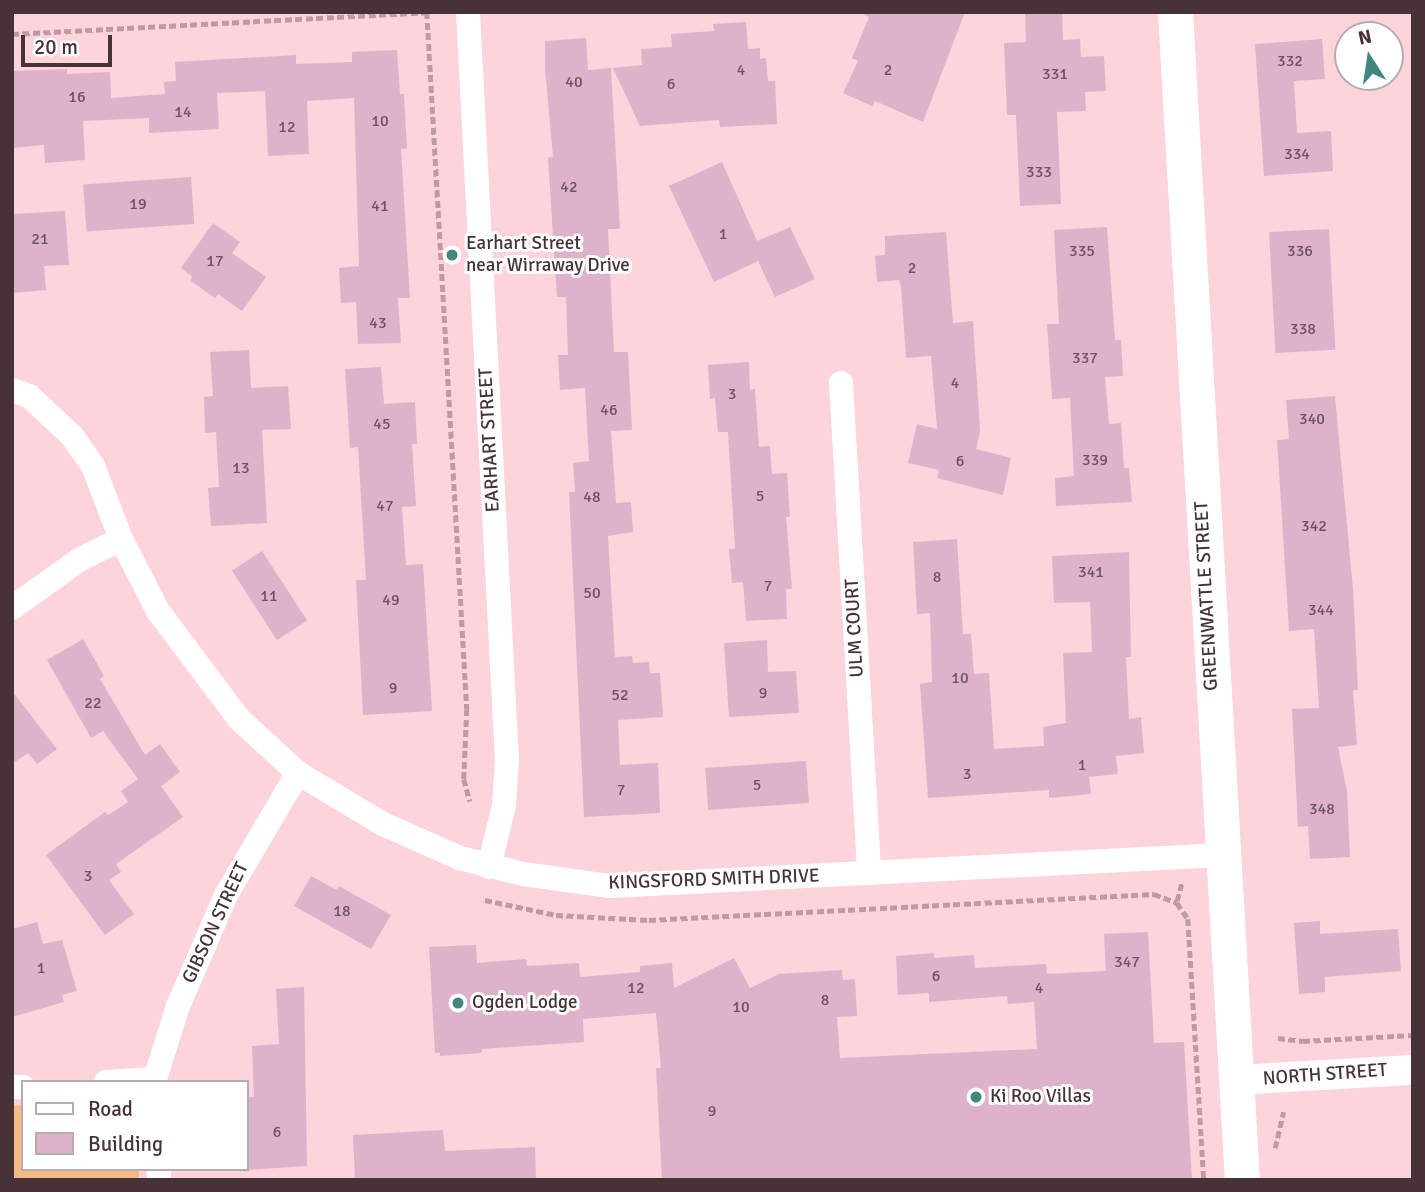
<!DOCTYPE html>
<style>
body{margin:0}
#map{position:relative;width:1425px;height:1192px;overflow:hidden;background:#fdd3dc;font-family:Signika,sans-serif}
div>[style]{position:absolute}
.green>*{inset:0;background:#f5ba82}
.building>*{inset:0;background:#dfb2cb;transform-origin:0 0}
.path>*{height:4.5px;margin-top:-2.25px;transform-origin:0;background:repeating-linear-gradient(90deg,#be9ba2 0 7px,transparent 0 10.5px)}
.minor>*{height:24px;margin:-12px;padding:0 12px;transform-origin:12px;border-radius:12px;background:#fff}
.tertiary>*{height:30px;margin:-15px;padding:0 15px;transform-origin:15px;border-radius:15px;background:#fff}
.secondary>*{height:35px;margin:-17.5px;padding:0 17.5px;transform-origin:17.5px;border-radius:17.5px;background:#fff}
.dots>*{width:19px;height:19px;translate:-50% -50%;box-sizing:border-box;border:4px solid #fff;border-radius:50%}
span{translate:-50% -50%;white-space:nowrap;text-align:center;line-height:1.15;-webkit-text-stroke:6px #fff;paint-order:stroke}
.number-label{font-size:16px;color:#6d535c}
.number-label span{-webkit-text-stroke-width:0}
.poi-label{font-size:19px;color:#473337}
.left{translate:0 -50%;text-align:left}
.street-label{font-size:19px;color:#473337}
.frame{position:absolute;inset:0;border:14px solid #473337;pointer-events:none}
.legend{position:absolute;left:21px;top:1080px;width:228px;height:91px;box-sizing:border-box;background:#fff;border:2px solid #b5adaf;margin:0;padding:9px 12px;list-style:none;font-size:21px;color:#473337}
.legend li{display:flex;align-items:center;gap:14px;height:35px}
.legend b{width:35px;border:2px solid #b5adaf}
.north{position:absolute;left:1334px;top:21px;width:70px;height:70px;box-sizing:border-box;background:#fff;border:2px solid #b5adaf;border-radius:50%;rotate:348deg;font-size:19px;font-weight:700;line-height:28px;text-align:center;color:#473337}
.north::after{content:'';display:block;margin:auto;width:24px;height:32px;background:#41877e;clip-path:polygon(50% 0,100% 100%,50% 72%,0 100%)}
.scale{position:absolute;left:21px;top:35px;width:91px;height:32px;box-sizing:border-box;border:4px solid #473337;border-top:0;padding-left:9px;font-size:21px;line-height:24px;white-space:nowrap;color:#473337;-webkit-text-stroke:5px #fff;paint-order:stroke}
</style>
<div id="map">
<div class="green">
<div style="clip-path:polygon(23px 1105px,23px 1169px,139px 1169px,139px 1180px,12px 1180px,12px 1106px)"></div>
</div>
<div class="building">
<div style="clip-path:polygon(865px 12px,965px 12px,923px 122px,875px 101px,872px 106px,843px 93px,858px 61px,852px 58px,869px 17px,864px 15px)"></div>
<div style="clip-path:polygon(1025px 12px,1062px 12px,1063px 40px,1080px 39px,1081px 57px,1104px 56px,1106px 91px,1085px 92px,1086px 111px,1057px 112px,1061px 204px,1020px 206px,1016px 115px,1007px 115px,1004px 43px,1026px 42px)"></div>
<div style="clip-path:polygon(746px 22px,748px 49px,760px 48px,760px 59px,766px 58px,768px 81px,775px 81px,777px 124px,720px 127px,719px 120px,640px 126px,613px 68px,642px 65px,641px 49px,672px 47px,671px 34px,714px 31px,713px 24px)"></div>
<div style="clip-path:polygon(586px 38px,588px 70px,611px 68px,620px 229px,608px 229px,614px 352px,628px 352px,632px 430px,611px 431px,616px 503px,631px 502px,633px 532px,608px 536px,615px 657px,632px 656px,633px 663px,649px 662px,650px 673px,660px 673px,663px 717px,618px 720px,620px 765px,658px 763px,660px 813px,584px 817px,569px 492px,575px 492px,573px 463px,589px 461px,585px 388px,560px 390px,558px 355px,568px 355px,566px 297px,557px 297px,548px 158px,553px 157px,545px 69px,545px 41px)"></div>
<div style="clip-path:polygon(1322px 39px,1325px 79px,1294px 81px,1297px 133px,1331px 131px,1333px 171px,1264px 176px,1255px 44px)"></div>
<div style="clip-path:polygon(397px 50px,400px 94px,404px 94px,407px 148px,401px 149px,410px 298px,398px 298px,401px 343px,358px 344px,356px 302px,341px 303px,339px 268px,359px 266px,354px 98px,307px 101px,309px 154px,268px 156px,265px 91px,217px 93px,219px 129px,149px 133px,149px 118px,83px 121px,85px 160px,45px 163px,44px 145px,12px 148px,12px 71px,67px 69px,67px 74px,110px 72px,111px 98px,165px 94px,164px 82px,176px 81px,175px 62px,296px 55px,296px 64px,352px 62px,352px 52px)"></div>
<div style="clip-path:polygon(722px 162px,757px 241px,790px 227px,815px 279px,775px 297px,758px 261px,714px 282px,669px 186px)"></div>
<div style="left:191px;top:177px;width:47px;height:108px;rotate:86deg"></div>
<div style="clip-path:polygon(65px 211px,69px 265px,44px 266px,46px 290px,12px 293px,12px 214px)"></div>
<div style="clip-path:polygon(213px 223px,240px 242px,232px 253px,266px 277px,242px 311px,218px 294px,215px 298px,191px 281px,192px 276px,181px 268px)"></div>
<div style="clip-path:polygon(1107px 227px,1115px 340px,1121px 340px,1123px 376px,1105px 377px,1109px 424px,1121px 423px,1124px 468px,1129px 468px,1132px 502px,1056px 506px,1055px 478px,1074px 476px,1070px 398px,1052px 399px,1047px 324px,1059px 324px,1054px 230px)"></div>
<div style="left:1329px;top:229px;width:121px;height:60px;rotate:87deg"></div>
<div style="clip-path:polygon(946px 232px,953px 323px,973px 321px,980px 431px,976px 449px,1011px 458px,1003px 495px,937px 478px,939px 470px,908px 463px,917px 424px,937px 429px,931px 356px,906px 358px,901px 287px,899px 280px,877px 282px,875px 256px,885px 255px,885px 236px)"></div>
<div style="clip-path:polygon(249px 350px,251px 388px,288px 386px,291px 429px,262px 430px,267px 523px,211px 526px,208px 488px,219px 487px,216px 432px,205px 433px,204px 397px,213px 396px,210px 352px)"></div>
<div style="clip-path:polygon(749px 362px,750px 390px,755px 389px,759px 447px,770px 446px,772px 474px,787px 473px,790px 517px,786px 517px,792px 589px,786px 589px,787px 619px,746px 621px,743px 582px,732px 583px,729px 549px,735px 549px,728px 432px,718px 432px,715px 398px,710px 399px,708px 365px)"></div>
<div style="clip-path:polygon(381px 367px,384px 404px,415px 402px,417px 444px,412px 444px,416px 506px,402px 507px,406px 565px,423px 564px,432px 711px,363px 715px,356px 580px,366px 580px,358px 447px,350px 448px,345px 369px)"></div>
<div style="clip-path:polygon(1335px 396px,1353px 589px,1358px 690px,1353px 690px,1357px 745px,1338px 747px,1347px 791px,1350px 857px,1310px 859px,1308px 826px,1298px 827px,1292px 709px,1319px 708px,1314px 629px,1289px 631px,1277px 440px,1289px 439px,1286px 400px)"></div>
<div style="clip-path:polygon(957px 539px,963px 634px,971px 634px,974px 674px,989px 673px,994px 749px,1044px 746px,1043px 727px,1066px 723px,1063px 653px,1092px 652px,1090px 602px,1054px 603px,1052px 556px,1129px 552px,1131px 657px,1126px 657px,1129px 719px,1141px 717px,1144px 753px,1116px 756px,1118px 774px,1089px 777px,1091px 794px,1049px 798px,1049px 790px,928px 798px,920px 684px,932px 682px,930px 613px,917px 614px,913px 542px)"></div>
<div style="left:262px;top:551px;width:83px;height:36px;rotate:57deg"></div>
<div style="clip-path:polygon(83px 639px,104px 676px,100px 679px,145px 755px,160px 744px,180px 772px,161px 786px,183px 817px,116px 864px,121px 872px,109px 880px,134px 914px,105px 935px,46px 855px,105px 812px,108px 815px,128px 802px,121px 791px,138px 779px,103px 731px,91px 738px,47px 660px)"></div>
<div style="clip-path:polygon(767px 640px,768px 672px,796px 671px,799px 713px,729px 717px,724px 643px)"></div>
<div style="clip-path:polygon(12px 691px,57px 749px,37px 764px,28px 753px,12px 764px)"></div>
<div style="left:806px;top:761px;width:42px;height:101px;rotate:86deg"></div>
<div style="clip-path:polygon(311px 876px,337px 890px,339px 886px,391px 915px,371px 949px,294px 906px)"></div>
<div style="clip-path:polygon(1320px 921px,1320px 934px,1398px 929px,1401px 971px,1325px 977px,1325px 992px,1299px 994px,1294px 923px)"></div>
<div style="clip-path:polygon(37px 922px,43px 944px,62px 940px,77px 991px,62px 995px,64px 1002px,12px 1017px,12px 929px)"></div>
<div style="clip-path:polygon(1148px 932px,1154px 1043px,1184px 1042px,1192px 1180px,662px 1180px,656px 1068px,661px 1068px,656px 1013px,583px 1019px,584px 1042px,482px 1049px,482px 1053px,440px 1056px,440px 1053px,435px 1053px,429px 947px,476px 945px,477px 963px,526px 959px,527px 966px,579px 963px,580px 977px,640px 972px,640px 966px,672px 963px,674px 988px,734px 958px,750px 988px,779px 974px,842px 970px,843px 980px,855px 979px,857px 1016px,837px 1017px,840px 1058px,1037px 1049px,1034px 1002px,1008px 1004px,1007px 996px,929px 1002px,929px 993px,898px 995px,896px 956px,934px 953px,934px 958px,974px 955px,975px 968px,1046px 964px,1047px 974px,1106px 971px,1104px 934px)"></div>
<div style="clip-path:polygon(304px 987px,307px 1166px,247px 1170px,247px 1097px,254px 1097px,252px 1046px,279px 1044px,276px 989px)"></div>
<div style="clip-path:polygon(443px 1130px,445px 1151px,535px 1147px,536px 1180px,355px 1180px,353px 1135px)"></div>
</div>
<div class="path">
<div style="left:427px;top:12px;width:698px;rotate:86.72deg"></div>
<div style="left:467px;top:709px;width:70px;rotate:92.5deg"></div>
<div style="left:464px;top:779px;width:23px;rotate:75deg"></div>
<div style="left:12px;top:34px;width:417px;rotate:-3deg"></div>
<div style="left:1182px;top:884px;width:20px;rotate:105deg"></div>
<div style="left:1177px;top:903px;width:19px;rotate:55deg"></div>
<div style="left:1188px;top:919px;width:261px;rotate:86.5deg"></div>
<div style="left:485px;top:900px;width:73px;rotate:11.9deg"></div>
<div style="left:556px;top:915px;width:93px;rotate:3.1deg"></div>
<div style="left:649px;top:920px;width:506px;rotate:-2.95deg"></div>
<div style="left:1154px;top:894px;width:25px;rotate:21deg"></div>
<div style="left:1278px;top:1038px;width:25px;rotate:7deg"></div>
<div style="left:1303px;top:1041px;width:110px;rotate:-3.1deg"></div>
<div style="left:1275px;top:1148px;width:37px;rotate:-77deg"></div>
</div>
<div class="minor">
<div style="left:468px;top:12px;width:749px;rotate:87.02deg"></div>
<div style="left:507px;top:760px;width:45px;rotate:93.8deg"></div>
<div style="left:504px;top:805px;width:64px;rotate:103.6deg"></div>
<div style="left:841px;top:383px;width:491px;rotate:86.7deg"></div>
<div style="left:12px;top:390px;width:18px;rotate:19deg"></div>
<div style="left:29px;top:396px;width:59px;rotate:42.9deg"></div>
<div style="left:72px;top:436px;width:37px;rotate:55deg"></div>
<div style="left:93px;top:466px;width:78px;rotate:69deg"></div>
<div style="left:121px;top:539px;width:81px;rotate:62.8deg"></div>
<div style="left:158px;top:611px;width:135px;rotate:53.1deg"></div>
<div style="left:239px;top:719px;width:80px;rotate:42.5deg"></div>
<div style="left:298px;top:773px;width:99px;rotate:31deg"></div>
<div style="left:383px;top:824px;width:84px;rotate:23.8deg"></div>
<div style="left:460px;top:858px;width:65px;rotate:14.3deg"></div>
<div style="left:523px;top:874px;width:88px;rotate:7.9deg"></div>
<div style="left:610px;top:886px;width:612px;rotate:-2.9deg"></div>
<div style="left:12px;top:608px;width:82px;rotate:-35.6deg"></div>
<div style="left:79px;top:560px;width:47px;rotate:-26.6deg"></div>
<div style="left:106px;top:1082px;width:48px;rotate:-3.6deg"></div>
<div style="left:154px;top:1082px;width:80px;rotate:-72.5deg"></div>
<div style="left:178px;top:1006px;width:121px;rotate:-66.6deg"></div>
<div style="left:226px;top:895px;width:142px;rotate:-59.5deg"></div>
<div style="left:12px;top:1087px;width:11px"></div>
<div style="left:159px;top:1169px;width:11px;rotate:90deg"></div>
</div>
<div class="tertiary">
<div style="left:1237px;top:1080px;width:176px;rotate:-3.3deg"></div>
</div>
<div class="secondary">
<div style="left:1175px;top:12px;width:1170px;rotate:86.72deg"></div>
</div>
<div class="dots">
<div style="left:452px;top:255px;background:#41877e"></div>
<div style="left:458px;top:1003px;background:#41877e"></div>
<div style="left:976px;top:1097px;background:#41877e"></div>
</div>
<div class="number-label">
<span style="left:1290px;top:61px">332</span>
<span style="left:741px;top:70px">4</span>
<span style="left:888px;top:70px">2</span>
<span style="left:1055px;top:74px">331</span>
<span style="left:574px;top:82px">40</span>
<span style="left:671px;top:84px">6</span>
<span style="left:77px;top:97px">16</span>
<span style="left:183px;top:112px">14</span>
<span style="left:380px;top:121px">10</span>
<span style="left:287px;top:127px">12</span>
<span style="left:1297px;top:154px">334</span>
<span style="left:1039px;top:172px">333</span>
<span style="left:569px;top:187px">42</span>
<span style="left:138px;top:204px">19</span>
<span style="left:380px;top:206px">41</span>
<span style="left:723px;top:234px">1</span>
<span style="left:40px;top:239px">21</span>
<span style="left:1082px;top:251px">335</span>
<span style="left:1300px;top:251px">336</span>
<span style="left:215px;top:261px">17</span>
<span style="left:912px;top:268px">2</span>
<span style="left:378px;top:323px">43</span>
<span style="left:1303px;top:329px">338</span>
<span style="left:1085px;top:358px">337</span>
<span style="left:955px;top:383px">4</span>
<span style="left:732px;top:394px">3</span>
<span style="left:609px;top:410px">46</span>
<span style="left:1312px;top:419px">340</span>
<span style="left:382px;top:424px">45</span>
<span style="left:1095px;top:460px">339</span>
<span style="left:960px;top:461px">6</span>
<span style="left:241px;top:468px">13</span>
<span style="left:760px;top:496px">5</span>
<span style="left:592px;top:497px">48</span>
<span style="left:385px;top:506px">47</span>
<span style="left:1314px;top:526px">342</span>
<span style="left:1091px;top:572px">341</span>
<span style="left:937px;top:577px">8</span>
<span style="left:768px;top:586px">7</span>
<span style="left:592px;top:593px">50</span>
<span style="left:269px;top:596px">11</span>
<span style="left:391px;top:600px">49</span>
<span style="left:1321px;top:610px">344</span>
<span style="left:960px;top:678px">10</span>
<span style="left:393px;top:688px">9</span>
<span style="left:763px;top:693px">9</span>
<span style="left:620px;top:695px">52</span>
<span style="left:93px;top:703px">22</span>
<span style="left:1082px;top:765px">1</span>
<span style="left:967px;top:774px">3</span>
<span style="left:757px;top:785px">5</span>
<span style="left:621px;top:790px">7</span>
<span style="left:1322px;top:809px">348</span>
<span style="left:88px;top:876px">3</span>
<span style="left:342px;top:911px">18</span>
<span style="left:1127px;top:962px">347</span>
<span style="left:41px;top:968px">1</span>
<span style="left:936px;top:976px">6</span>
<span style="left:636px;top:988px">12</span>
<span style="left:1039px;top:988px">4</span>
<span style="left:825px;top:1000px">8</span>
<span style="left:741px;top:1007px">10</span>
<span style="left:712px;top:1111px">9</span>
<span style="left:277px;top:1132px">6</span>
</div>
<div class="poi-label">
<span class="left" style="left:466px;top:255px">Earhart Street<br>near Wirraway Drive</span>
<span class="left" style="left:472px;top:1003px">Ogden Lodge</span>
<span class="left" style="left:990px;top:1097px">Ki Roo Villas</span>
</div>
<div class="street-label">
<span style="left:490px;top:440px;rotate:-93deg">EARHART STREET</span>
<span style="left:1207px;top:596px;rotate:-93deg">GREENWATTLE STREET</span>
<span style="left:855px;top:628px;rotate:-93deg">ULM COURT</span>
<span style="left:714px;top:880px;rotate:-2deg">KINGSFORD SMITH DRIVE</span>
<span style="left:216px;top:923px;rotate:-65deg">GIBSON STREET</span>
<span style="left:1325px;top:1075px;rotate:-4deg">NORTH STREET</span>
</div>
<div class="frame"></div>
<ul class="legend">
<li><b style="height:9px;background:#fff"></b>Road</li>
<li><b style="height:19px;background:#dfb2cb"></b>Building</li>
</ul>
<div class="north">N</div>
<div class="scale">20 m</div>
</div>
